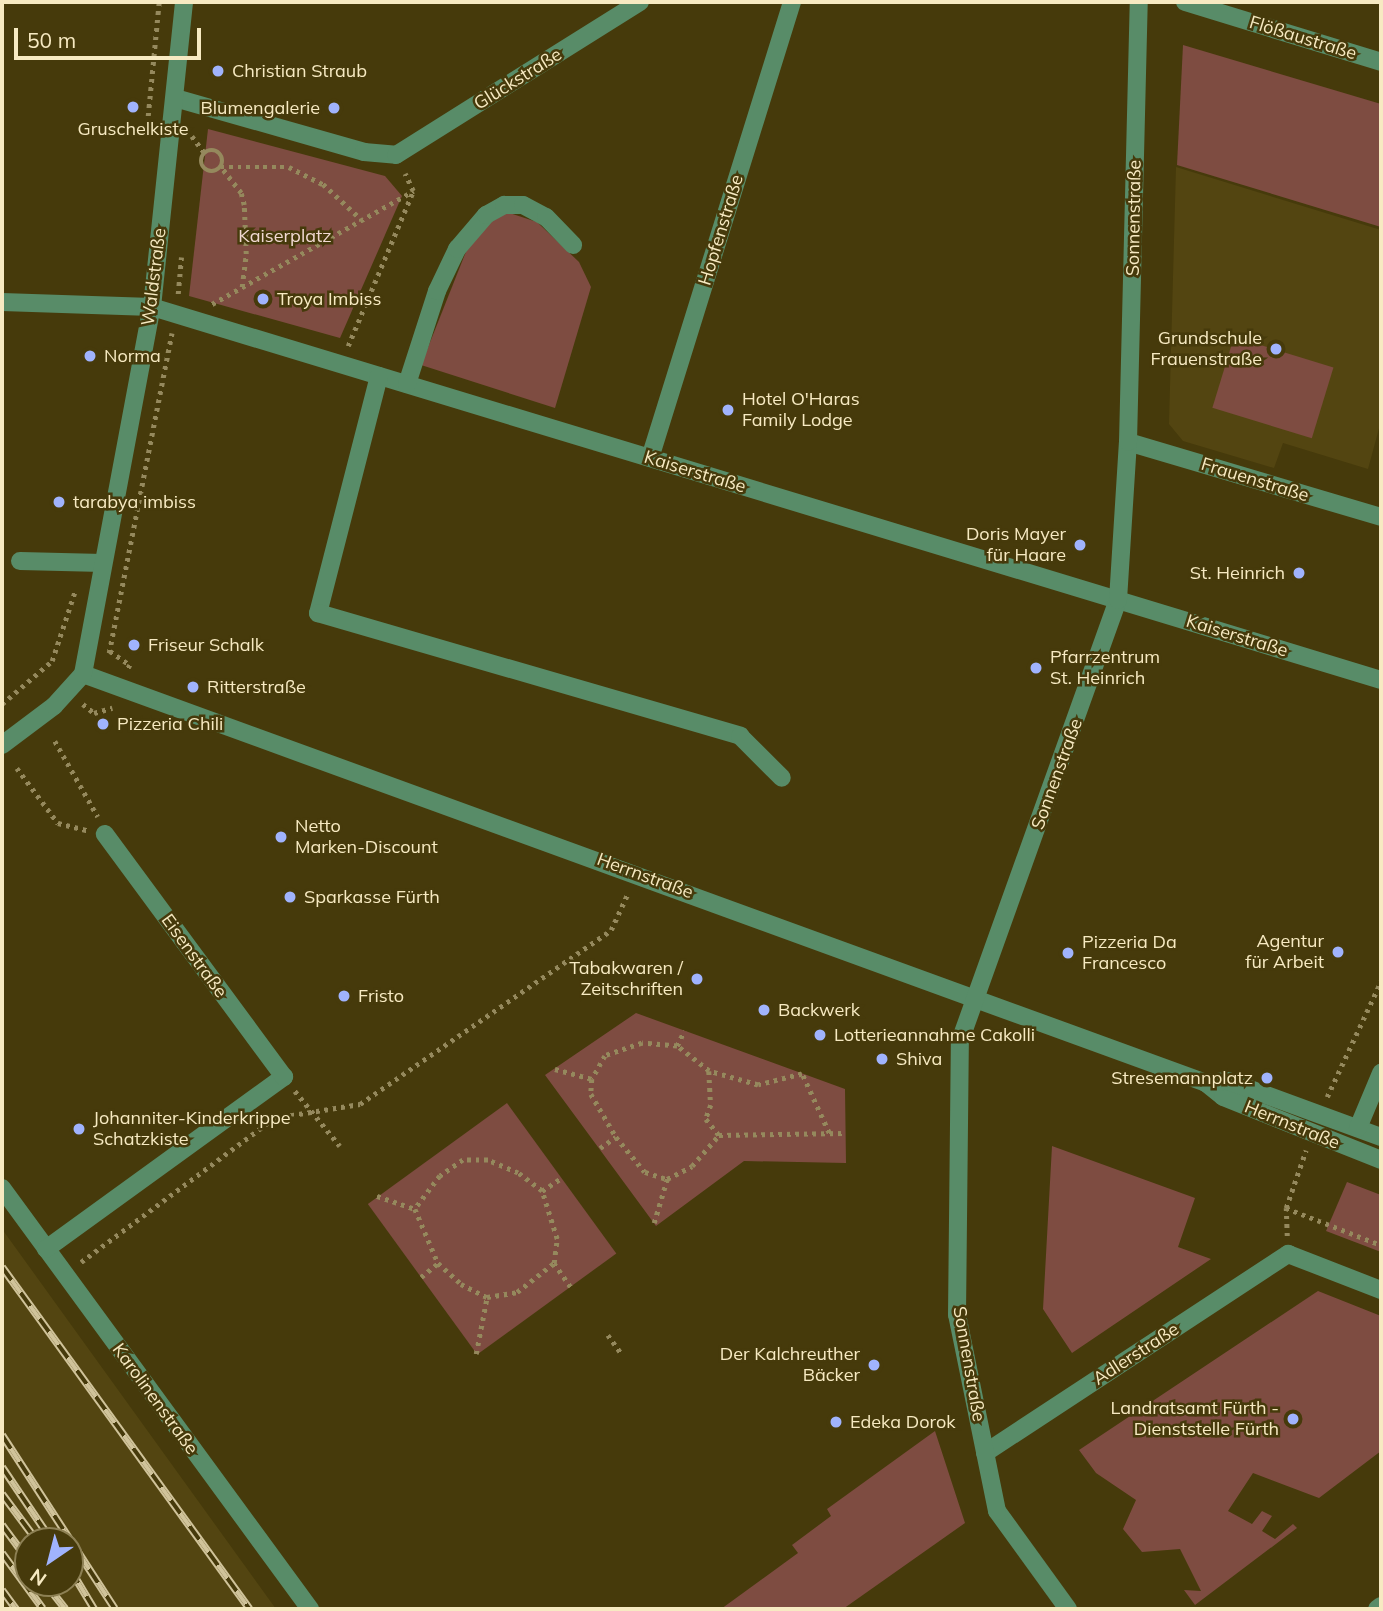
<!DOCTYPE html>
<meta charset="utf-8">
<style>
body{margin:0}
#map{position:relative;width:1383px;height:1611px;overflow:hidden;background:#463a0b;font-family:Mulish,sans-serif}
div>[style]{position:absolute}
.built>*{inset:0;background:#534511}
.green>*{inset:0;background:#7e4c41;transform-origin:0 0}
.path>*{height:4.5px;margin-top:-2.25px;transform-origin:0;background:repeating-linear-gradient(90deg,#95895d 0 3.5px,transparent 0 8.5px)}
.path>.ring{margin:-2.25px;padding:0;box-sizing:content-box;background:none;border:4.5px solid #95895d;border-radius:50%}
.minor>*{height:18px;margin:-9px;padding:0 9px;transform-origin:9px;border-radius:9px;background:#588c68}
.rail>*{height:8px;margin-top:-4px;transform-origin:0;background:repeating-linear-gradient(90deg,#463a0b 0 16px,#d0c39a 0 32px);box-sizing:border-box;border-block:2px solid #d0c39a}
.dots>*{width:19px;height:19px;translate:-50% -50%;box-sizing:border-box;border:4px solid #463a0b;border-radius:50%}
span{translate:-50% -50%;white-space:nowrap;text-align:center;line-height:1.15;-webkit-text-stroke:5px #463a0b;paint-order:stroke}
.street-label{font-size:18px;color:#f7eac2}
.poi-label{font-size:18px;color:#f7eac2}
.left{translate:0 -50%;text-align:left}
.right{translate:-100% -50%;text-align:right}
.park-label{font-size:18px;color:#f2d9d3}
.frame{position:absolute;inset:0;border:4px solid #f7eac2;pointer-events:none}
.north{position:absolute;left:14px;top:1527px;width:70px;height:70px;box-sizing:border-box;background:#463a0b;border:2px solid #8d8054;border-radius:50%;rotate:215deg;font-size:19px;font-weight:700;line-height:28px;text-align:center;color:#f7eac2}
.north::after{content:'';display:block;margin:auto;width:24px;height:32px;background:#a0b3fd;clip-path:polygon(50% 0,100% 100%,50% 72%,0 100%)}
.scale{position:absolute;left:14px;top:28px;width:187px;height:32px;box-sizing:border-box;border:4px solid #f7eac2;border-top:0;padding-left:9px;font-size:21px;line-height:24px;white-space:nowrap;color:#f7eac2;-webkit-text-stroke:5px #463a0b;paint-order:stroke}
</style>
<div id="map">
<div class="built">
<div style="clip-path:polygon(1176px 167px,1381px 230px,1381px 421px,1368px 469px,1283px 443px,1274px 468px,1183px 441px,1169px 424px)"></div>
<div style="clip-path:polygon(evenodd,2px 1229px,28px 1265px,276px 1609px,2px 1609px,2px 1229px,28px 1541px,70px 1541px,70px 1583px,28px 1583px,28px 1541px)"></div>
</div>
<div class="green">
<div style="clip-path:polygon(1183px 45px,1381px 104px,1381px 227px,1177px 165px)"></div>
<div style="clip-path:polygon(208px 129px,385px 176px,402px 196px,340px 338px,189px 296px)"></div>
<div style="clip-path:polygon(503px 211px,537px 222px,579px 262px,591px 287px,555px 408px,421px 365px,471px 239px)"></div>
<div style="left:1234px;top:337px;width:104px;height:74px;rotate:17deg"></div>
<div style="clip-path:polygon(636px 1013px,845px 1089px,846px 1163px,744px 1161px,656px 1226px,545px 1075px)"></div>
<div style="left:507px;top:1103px;width:186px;height:172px;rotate:54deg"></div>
<div style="clip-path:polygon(1052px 1146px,1195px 1198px,1178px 1247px,1211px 1259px,1072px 1353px,1043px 1309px)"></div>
<div style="clip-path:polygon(1347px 1182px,1381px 1195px,1381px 1252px,1326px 1231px)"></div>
<div style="clip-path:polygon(1318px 1291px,1381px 1316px,1381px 1451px,1319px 1498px,1253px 1473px,1228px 1511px,1252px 1524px,1262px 1511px,1272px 1516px,1262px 1531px,1275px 1539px,1293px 1524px,1297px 1528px,1195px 1605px,1184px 1590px,1201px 1591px,1180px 1549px,1142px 1552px,1123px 1529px,1136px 1500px,1096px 1473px,1079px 1450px)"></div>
<div style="clip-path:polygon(935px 1431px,965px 1523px,843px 1609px,721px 1609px,798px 1553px,792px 1545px,831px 1516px,827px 1509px)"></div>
</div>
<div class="path">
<div style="left:148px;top:116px;width:115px;rotate:-84.5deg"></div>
<div style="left:192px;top:136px;width:21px;rotate:53deg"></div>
<div class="ring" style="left:201px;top:150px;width:17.5px;height:17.5px"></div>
<div style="left:242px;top:287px;width:33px;rotate:-83deg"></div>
<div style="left:246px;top:254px;width:49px;rotate:-92.3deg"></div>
<div style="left:244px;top:205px;width:12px;rotate:-104deg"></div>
<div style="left:241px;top:193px;width:33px;rotate:-128deg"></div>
<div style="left:221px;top:167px;width:68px"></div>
<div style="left:289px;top:167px;width:38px;rotate:27deg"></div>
<div style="left:323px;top:184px;width:53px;rotate:42.7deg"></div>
<div style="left:178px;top:294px;width:37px;rotate:-85deg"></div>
<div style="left:212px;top:304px;width:231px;rotate:-29.3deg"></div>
<div style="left:348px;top:346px;width:168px;rotate:-67.2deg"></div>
<div style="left:413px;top:191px;width:19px;rotate:-115deg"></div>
<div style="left:110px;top:651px;width:24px;rotate:35deg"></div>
<div style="left:130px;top:665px;width:4px;rotate:117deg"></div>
<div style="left:109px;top:653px;width:326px;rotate:-78.9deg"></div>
<div style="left:2px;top:704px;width:66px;rotate:-40.7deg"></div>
<div style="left:52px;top:661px;width:74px;rotate:-71.8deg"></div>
<div style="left:83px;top:704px;width:14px;rotate:39deg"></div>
<div style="left:94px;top:713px;width:19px;rotate:-16deg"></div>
<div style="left:55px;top:741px;width:87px;rotate:60.5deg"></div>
<div style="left:17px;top:768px;width:69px;rotate:53.3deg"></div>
<div style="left:58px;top:823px;width:30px;rotate:14deg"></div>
<div style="left:677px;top:1046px;width:17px;rotate:-65deg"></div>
<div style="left:555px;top:1069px;width:38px;rotate:15deg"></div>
<div style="left:709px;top:1071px;width:34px;rotate:87deg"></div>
<div style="left:711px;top:1105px;width:15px;rotate:110deg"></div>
<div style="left:706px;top:1119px;width:21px;rotate:51deg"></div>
<div style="left:295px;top:1091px;width:71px;rotate:50.7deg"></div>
<div style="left:1327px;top:1097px;width:128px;rotate:-65deg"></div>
<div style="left:829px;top:1133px;width:65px;rotate:-114.6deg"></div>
<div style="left:802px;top:1074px;width:45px;rotate:166deg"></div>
<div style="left:758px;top:1085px;width:51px;rotate:-164.1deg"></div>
<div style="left:709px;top:1071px;width:41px;rotate:-142deg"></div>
<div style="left:677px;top:1046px;width:35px;rotate:-175deg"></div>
<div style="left:642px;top:1043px;width:39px;rotate:161deg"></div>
<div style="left:605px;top:1056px;width:26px;rotate:119deg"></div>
<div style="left:592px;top:1079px;width:15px;rotate:94deg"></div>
<div style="left:591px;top:1094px;width:50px;rotate:59.8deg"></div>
<div style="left:616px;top:1137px;width:45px;rotate:50.4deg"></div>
<div style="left:645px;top:1172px;width:23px;rotate:18deg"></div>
<div style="left:667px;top:1179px;width:28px;rotate:-27deg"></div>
<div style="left:692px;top:1166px;width:41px;rotate:-48.9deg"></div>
<div style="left:719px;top:1135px;width:126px;rotate:-0.9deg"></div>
<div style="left:600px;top:1148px;width:19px;rotate:-35deg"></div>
<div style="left:542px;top:1191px;width:23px;rotate:-34deg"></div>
<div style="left:377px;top:1196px;width:40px;rotate:18.9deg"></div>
<div style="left:415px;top:1209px;width:59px;rotate:66.9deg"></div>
<div style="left:438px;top:1263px;width:31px;rotate:42deg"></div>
<div style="left:461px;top:1284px;width:29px;rotate:27deg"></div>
<div style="left:487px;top:1297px;width:30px;rotate:-9deg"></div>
<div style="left:517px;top:1292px;width:47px;rotate:-38.1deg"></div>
<div style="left:554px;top:1263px;width:24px;rotate:-83deg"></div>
<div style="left:557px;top:1239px;width:50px;rotate:-107.4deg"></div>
<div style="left:542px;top:1191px;width:30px;rotate:-143deg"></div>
<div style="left:518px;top:1173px;width:33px;rotate:-157deg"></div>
<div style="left:488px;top:1160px;width:25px;rotate:180deg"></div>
<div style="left:463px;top:1160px;width:28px;rotate:145deg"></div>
<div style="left:440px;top:1176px;width:41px;rotate:127.1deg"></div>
<div style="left:1286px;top:1208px;width:102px;rotate:21.3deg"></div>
<div style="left:654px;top:1223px;width:46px;rotate:-73.5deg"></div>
<div style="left:1287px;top:1236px;width:28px;rotate:-92deg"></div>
<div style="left:1286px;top:1208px;width:61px;rotate:-71deg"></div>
<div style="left:81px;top:1262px;width:241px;rotate:-36.7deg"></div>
<div style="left:274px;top:1118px;width:87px;rotate:-9.2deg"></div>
<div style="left:360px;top:1104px;width:305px;rotate:-34.7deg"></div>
<div style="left:611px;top:930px;width:41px;rotate:-65.3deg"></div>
<div style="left:554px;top:1263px;width:29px;rotate:55deg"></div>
<div style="left:421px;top:1277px;width:22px;rotate:-39deg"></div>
<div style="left:608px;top:1335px;width:22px;rotate:54deg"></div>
<div style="left:476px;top:1354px;width:58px;rotate:-79.1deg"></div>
</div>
<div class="minor">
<div style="left:1185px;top:2px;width:205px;rotate:17deg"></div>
<div style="left:175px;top:98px;width:197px;rotate:15.9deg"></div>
<div style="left:364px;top:152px;width:32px;rotate:5deg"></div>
<div style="left:396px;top:155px;width:288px;rotate:-32.1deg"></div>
<div style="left:2px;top:302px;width:150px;rotate:1.9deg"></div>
<div style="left:152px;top:307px;width:1284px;rotate:16.88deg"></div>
<div style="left:379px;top:376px;width:245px;rotate:104.4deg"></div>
<div style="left:318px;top:613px;width:440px;rotate:16.2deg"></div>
<div style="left:740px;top:736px;width:59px;rotate:45deg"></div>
<div style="left:407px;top:384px;width:98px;rotate:-72.1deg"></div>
<div style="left:437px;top:291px;width:47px;rotate:-64.5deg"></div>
<div style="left:457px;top:249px;width:45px;rotate:-49.5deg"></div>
<div style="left:486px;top:215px;width:21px;rotate:-29deg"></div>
<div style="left:504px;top:205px;width:19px"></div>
<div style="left:523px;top:205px;width:26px;rotate:28deg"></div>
<div style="left:546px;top:217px;width:39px;rotate:46deg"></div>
<div style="left:1128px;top:442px;width:264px;rotate:16.5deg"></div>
<div style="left:650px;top:458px;width:478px;rotate:-72.7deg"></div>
<div style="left:20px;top:561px;width:83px;rotate:1.4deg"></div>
<div style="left:83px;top:674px;width:1195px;rotate:20.01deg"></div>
<div style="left:1206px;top:1083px;width:22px;rotate:39deg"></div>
<div style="left:1223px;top:1097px;width:170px;rotate:21.7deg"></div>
<div style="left:2px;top:745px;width:65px;rotate:-36.9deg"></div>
<div style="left:54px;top:706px;width:43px;rotate:-47.8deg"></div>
<div style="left:83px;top:674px;width:373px;rotate:-79.4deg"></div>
<div style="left:152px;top:307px;width:307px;rotate:-84deg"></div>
<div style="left:1206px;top:1083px;width:22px;rotate:-5deg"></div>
<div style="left:1228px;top:1081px;width:163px;rotate:20.1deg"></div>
<div style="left:1358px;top:1128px;width:60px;rotate:-67.3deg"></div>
<div style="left:2px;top:1188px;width:522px;rotate:53.81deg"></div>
<div style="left:46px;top:1249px;width:294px;rotate:-35.9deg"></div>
<div style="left:284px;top:1077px;width:302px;rotate:-126.4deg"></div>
<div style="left:985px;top:1453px;width:363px;rotate:-33.3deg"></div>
<div style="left:1288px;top:1254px;width:100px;rotate:21.2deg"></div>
<div style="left:1068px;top:1609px;width:121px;rotate:-125.9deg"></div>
<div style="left:997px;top:1511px;width:200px;rotate:-101.5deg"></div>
<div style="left:957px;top:1315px;width:274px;rotate:-89.4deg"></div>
<div style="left:960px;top:1041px;width:468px;rotate:-70.3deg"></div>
<div style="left:1118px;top:600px;width:158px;rotate:-86.4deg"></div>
<div style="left:1128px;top:442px;width:440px;rotate:-88.6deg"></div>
<div style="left:1377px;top:1609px;width:5px;rotate:-37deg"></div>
</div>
<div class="rail">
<div style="left:2px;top:1267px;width:422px;rotate:54.1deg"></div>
<div style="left:2px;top:1435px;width:207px;rotate:57deg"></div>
<div style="left:2px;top:1467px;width:89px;rotate:56deg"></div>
<div style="left:2px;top:1494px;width:59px;rotate:53.3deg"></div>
<div style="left:2px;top:1525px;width:44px;rotate:53.4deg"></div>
<div style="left:2px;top:1553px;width:69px;rotate:53.8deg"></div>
<div style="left:70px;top:1569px;width:47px;rotate:59deg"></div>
<div style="left:45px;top:1583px;width:33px;rotate:52deg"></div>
<div style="left:2px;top:1590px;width:24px;rotate:54deg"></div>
</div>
<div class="dots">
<div style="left:218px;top:71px;background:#a0b3fd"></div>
<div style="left:133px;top:107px;background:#a0b3fd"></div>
<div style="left:334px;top:108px;background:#a0b3fd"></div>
<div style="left:263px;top:299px;background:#a0b3fd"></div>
<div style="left:1276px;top:349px;background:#a0b3fd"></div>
<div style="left:90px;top:356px;background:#a0b3fd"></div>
<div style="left:728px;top:410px;background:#a0b3fd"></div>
<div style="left:59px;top:502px;background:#a0b3fd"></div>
<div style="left:1080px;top:545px;background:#a0b3fd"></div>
<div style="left:1299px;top:573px;background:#a0b3fd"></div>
<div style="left:134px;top:645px;background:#a0b3fd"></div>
<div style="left:1036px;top:668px;background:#a0b3fd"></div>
<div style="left:193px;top:687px;background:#a0b3fd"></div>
<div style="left:103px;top:724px;background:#a0b3fd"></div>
<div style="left:281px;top:837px;background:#a0b3fd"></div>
<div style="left:290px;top:897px;background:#a0b3fd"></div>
<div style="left:1338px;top:952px;background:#a0b3fd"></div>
<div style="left:1068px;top:953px;background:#a0b3fd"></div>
<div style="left:697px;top:979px;background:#a0b3fd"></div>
<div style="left:344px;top:996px;background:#a0b3fd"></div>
<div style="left:764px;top:1010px;background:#a0b3fd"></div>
<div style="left:820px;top:1035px;background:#a0b3fd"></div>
<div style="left:882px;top:1059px;background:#a0b3fd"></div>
<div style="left:1267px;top:1078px;background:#a0b3fd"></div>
<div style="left:79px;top:1129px;background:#a0b3fd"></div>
<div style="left:874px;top:1365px;background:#a0b3fd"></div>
<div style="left:1293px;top:1419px;background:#a0b3fd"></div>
<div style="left:836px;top:1422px;background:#a0b3fd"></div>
</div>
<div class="street-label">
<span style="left:1303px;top:38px;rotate:17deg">Flößaustraße</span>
<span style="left:518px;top:79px;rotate:-32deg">Glückstraße</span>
<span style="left:1134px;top:218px;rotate:-89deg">Sonnenstraße</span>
<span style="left:721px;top:230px;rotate:-73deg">Hopfenstraße</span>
<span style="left:154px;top:277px;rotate:-83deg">Waldstraße</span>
<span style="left:695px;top:472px;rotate:17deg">Kaiserstraße</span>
<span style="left:1255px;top:480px;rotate:17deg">Frauenstraße</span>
<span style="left:1237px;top:636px;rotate:17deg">Kaiserstraße</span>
<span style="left:1057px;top:774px;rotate:-70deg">Sonnenstraße</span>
<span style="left:645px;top:876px;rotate:20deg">Herrnstraße</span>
<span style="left:194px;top:956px;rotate:54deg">Eisenstraße</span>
<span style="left:1292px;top:1125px;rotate:22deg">Herrnstraße</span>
<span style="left:1136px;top:1354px;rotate:-33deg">Adlerstraße</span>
<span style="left:969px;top:1364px;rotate:80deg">Sonnenstraße</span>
<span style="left:155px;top:1399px;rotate:54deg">Karolinenstraße</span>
</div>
<div class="poi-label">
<span class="left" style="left:232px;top:71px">Christian Straub</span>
<span class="right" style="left:320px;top:108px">Blumengalerie</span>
<span style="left:133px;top:129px">Gruschelkiste</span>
<span class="left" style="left:277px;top:299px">Troya Imbiss</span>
<span class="right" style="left:1262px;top:349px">Grundschule<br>Frauenstraße</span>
<span class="left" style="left:104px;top:356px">Norma</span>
<span class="left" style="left:742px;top:410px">Hotel O'Haras<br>Family Lodge</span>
<span class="left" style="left:73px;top:502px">tarabya imbiss</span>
<span class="right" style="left:1066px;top:545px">Doris Mayer<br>für Haare</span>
<span class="right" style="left:1285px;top:573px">St. Heinrich</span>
<span class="left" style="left:148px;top:645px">Friseur Schalk</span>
<span class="left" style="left:1050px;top:668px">Pfarrzentrum<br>St. Heinrich</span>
<span class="left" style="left:207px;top:687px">Ritterstraße</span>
<span class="left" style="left:117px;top:724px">Pizzeria Chili</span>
<span class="left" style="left:295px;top:837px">Netto<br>Marken-Discount</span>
<span class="left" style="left:304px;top:897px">Sparkasse Fürth</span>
<span class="right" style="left:1324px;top:952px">Agentur<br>für Arbeit</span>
<span class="left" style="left:1082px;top:953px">Pizzeria Da<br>Francesco</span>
<span class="right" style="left:683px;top:979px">Tabakwaren /<br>Zeitschriften</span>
<span class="left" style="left:358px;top:996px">Fristo</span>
<span class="left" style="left:778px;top:1010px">Backwerk</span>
<span class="left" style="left:834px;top:1035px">Lotterieannahme Cakolli</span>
<span class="left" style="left:896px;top:1059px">Shiva</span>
<span class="right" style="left:1253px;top:1078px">Stresemannplatz</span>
<span class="left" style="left:93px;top:1129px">Johanniter-Kinderkrippe<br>Schatzkiste</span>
<span class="right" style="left:860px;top:1365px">Der Kalchreuther<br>Bäcker</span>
<span class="right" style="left:1279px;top:1419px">Landratsamt Fürth -<br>Dienststelle Fürth</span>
<span class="left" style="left:850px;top:1422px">Edeka Dorok</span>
</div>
<div class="park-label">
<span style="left:285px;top:236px">Kaiserplatz</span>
</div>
<div class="frame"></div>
<div class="north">N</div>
<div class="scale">50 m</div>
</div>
